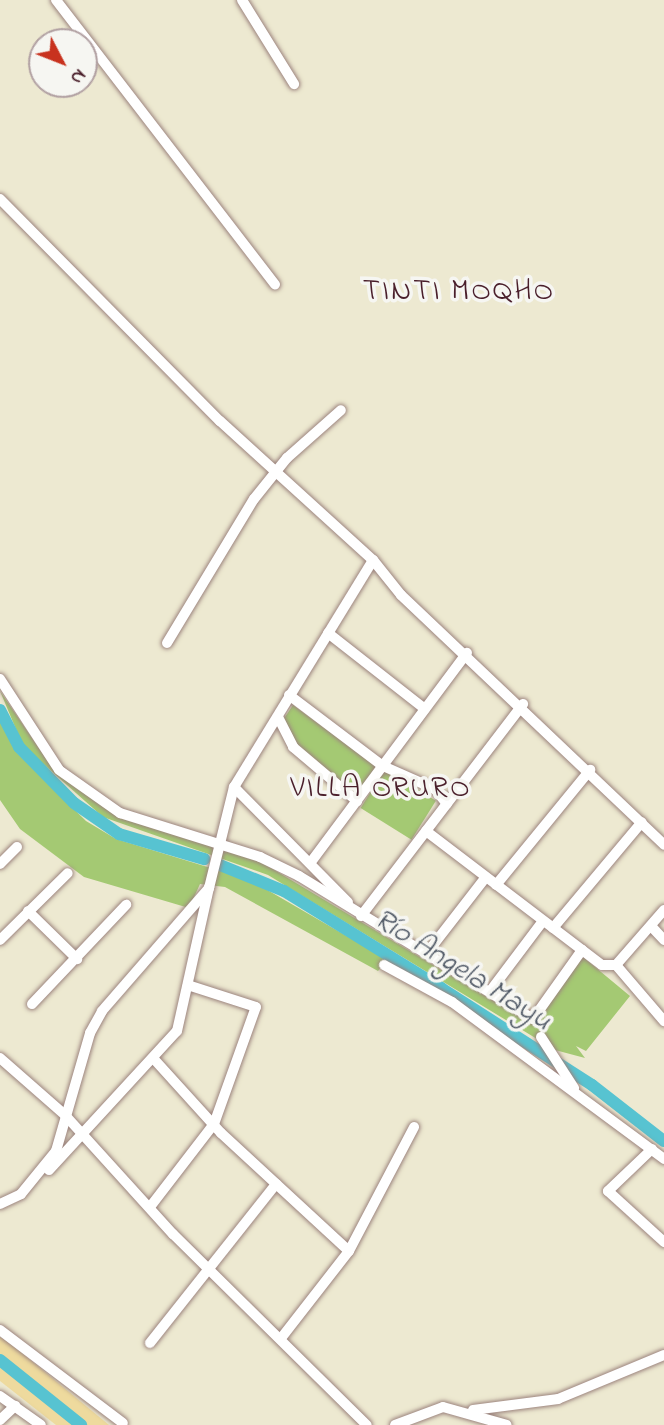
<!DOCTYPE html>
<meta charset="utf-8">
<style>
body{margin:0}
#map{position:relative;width:664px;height:1425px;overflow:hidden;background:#ede9d1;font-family:"Indie Flower",sans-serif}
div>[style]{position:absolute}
.green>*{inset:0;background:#a4c973;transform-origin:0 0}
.sand>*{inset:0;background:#eeda9e}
.river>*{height:12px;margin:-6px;padding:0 6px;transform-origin:6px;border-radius:6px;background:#57c3d1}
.roads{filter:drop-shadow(0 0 2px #9c847e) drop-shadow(0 0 2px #9c847e)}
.minor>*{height:10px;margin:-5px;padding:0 5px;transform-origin:5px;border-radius:5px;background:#fff}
span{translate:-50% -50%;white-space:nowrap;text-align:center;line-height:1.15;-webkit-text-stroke:7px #f6f6f2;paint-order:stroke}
.neighbourhood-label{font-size:30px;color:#4a1f2b;letter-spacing:2px}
.water-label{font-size:30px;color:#4f5865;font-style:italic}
.north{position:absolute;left:28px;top:28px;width:70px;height:70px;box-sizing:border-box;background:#f6f6f2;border:2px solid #b1a0a2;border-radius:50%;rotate:132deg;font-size:19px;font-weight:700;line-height:28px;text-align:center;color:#4a1f2b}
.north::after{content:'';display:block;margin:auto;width:24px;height:32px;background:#c8321e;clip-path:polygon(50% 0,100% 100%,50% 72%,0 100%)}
</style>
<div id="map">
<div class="green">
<div style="clip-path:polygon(0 691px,53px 769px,119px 818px,256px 859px,525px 1020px,583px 957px,630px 996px,586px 1051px,576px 1046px,585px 1058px,555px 1050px,268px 875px,103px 817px,23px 746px)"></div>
<div style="clip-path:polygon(293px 705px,377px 767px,356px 795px,296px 745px,283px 720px)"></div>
<div style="clip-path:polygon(0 720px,15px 751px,86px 821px,116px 839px,250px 880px,388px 960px,378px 971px,225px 887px,200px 884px,189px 908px,84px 877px,20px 829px,0 800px)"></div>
<div style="left:385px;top:769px;width:60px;height:46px;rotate:32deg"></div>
</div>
<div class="sand">
<div style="clip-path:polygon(0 1337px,11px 1344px,109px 1425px,56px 1425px,0 1381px)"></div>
</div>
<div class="river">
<div style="left:0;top:710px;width:42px;rotate:62.8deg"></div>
<div style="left:19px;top:747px;width:78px;rotate:45.5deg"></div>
<div style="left:74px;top:803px;width:55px;rotate:34.6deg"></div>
<div style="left:119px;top:834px;width:89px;rotate:16.4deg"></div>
<div style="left:220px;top:865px;width:69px;rotate:22.1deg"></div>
<div style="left:284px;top:891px;width:185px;rotate:31.7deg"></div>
<div style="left:441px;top:988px;width:179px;rotate:32.7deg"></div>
<div style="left:592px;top:1085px;width:91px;rotate:37.9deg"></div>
<div style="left:0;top:1360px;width:104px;rotate:38.7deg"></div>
</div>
<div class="roads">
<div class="minor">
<div style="left:56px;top:0;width:359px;rotate:52.4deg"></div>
<div style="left:242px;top:0;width:99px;rotate:58.2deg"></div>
<div style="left:0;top:199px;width:313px;rotate:45.3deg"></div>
<div style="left:220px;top:421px;width:207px;rotate:42.3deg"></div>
<div style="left:373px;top:560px;width:45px;rotate:51.3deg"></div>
<div style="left:401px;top:595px;width:363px;rotate:43.5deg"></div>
<div style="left:328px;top:633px;width:123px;rotate:38.1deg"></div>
<div style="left:167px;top:643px;width:168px;rotate:-58.9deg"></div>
<div style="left:254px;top:499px;width:53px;rotate:-51.2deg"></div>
<div style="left:287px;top:458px;width:72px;rotate:-41.6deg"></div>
<div style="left:0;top:679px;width:108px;rotate:57deg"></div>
<div style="left:59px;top:770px;width:75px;rotate:35.2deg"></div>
<div style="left:120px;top:813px;width:147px;rotate:17.4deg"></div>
<div style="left:260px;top:857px;width:43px;rotate:26deg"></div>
<div style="left:299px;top:876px;width:274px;rotate:31.4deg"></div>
<div style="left:533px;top:1019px;width:85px;rotate:-54.6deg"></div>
<div style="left:289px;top:695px;width:118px;rotate:37.1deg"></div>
<div style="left:383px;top:766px;width:57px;rotate:23.9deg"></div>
<div style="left:435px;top:789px;width:19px;rotate:51deg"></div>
<div style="left:278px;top:717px;width:34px;rotate:63deg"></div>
<div style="left:293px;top:747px;width:84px;rotate:40.2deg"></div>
<div style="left:234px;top:787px;width:162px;rotate:45.3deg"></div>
<div style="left:426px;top:831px;width:221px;rotate:37.3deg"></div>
<div style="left:602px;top:965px;width:14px"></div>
<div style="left:616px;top:965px;width:73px;rotate:-48.9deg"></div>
<div style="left:311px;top:862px;width:261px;rotate:-53.3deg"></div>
<div style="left:0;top:864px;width:24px;rotate:-45deg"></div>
<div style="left:496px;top:885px;width:149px;rotate:-50.7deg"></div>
<div style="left:28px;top:911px;width:69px;rotate:44.4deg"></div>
<div style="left:361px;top:916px;width:267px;rotate:-52.6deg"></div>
<div style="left:651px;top:926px;width:19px;rotate:47deg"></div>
<div style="left:553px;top:928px;width:138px;rotate:-50deg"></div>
<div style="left:0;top:940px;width:95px;rotate:-44.6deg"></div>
<div style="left:427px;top:953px;width:96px;rotate:-52.2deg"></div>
<div style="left:384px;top:965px;width:77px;rotate:28.6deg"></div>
<div style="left:452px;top:1002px;width:264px;rotate:36.5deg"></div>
<div style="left:616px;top:965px;width:74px;rotate:49.4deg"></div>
<div style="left:491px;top:990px;width:86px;rotate:-53deg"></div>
<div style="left:32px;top:1004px;width:137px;rotate:-46.5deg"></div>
<div style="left:541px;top:1037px;width:61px;rotate:57.1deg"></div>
<div style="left:0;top:1058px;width:86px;rotate:41.2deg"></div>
<div style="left:65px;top:1115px;width:161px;rotate:47.8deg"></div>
<div style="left:173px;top:1234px;width:272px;rotate:44.6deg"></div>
<div style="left:153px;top:1058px;width:101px;rotate:47.8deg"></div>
<div style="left:221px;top:1133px;width:174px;rotate:42.7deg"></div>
<div style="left:652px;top:1149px;width:61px;rotate:136.3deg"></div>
<div style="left:608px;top:1191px;width:76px;rotate:42.3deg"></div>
<div style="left:49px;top:1170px;width:189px;rotate:-47.4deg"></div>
<div style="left:177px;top:1031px;width:147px;rotate:-77.4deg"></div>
<div style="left:0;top:1204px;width:23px;rotate:-25deg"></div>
<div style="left:21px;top:1194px;width:55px;rotate:-50.9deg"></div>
<div style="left:56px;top:1151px;width:123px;rotate:-73.9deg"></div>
<div style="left:90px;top:1033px;width:25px;rotate:-61deg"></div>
<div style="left:102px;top:1011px;width:163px;rotate:-49deg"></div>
<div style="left:209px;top:888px;width:104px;rotate:-76.1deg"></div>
<div style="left:234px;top:787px;width:266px;rotate:-58.5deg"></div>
<div style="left:150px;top:1207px;width:105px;rotate:-52.4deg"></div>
<div style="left:214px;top:1124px;width:124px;rotate:-70.3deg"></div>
<div style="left:256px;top:1007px;width:71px;rotate:-162.1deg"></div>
<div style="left:0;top:1330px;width:154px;rotate:37.1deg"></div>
<div style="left:282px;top:1337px;width:109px;rotate:-52.1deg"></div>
<div style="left:349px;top:1251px;width:140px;rotate:-62.3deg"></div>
<div style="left:150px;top:1343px;width:203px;rotate:-51.6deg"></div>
<div style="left:0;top:1396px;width:50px;rotate:35.3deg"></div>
<div style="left:473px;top:1410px;width:86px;rotate:-7.4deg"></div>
<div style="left:558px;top:1399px;width:115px;rotate:-22.5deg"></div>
<div style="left:0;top:1420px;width:21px;rotate:-43deg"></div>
<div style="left:395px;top:1425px;width:51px;rotate:-20.6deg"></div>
<div style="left:443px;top:1407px;width:66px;rotate:15.7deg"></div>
</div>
</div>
<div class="neighbourhood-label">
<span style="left:459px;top:292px">TINTI MOQHO</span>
<span style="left:381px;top:789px">VILLA ORURO</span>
</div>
<div class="water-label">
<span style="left:462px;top:971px;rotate:32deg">Río Angela Mayu</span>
</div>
<div class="north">N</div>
</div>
